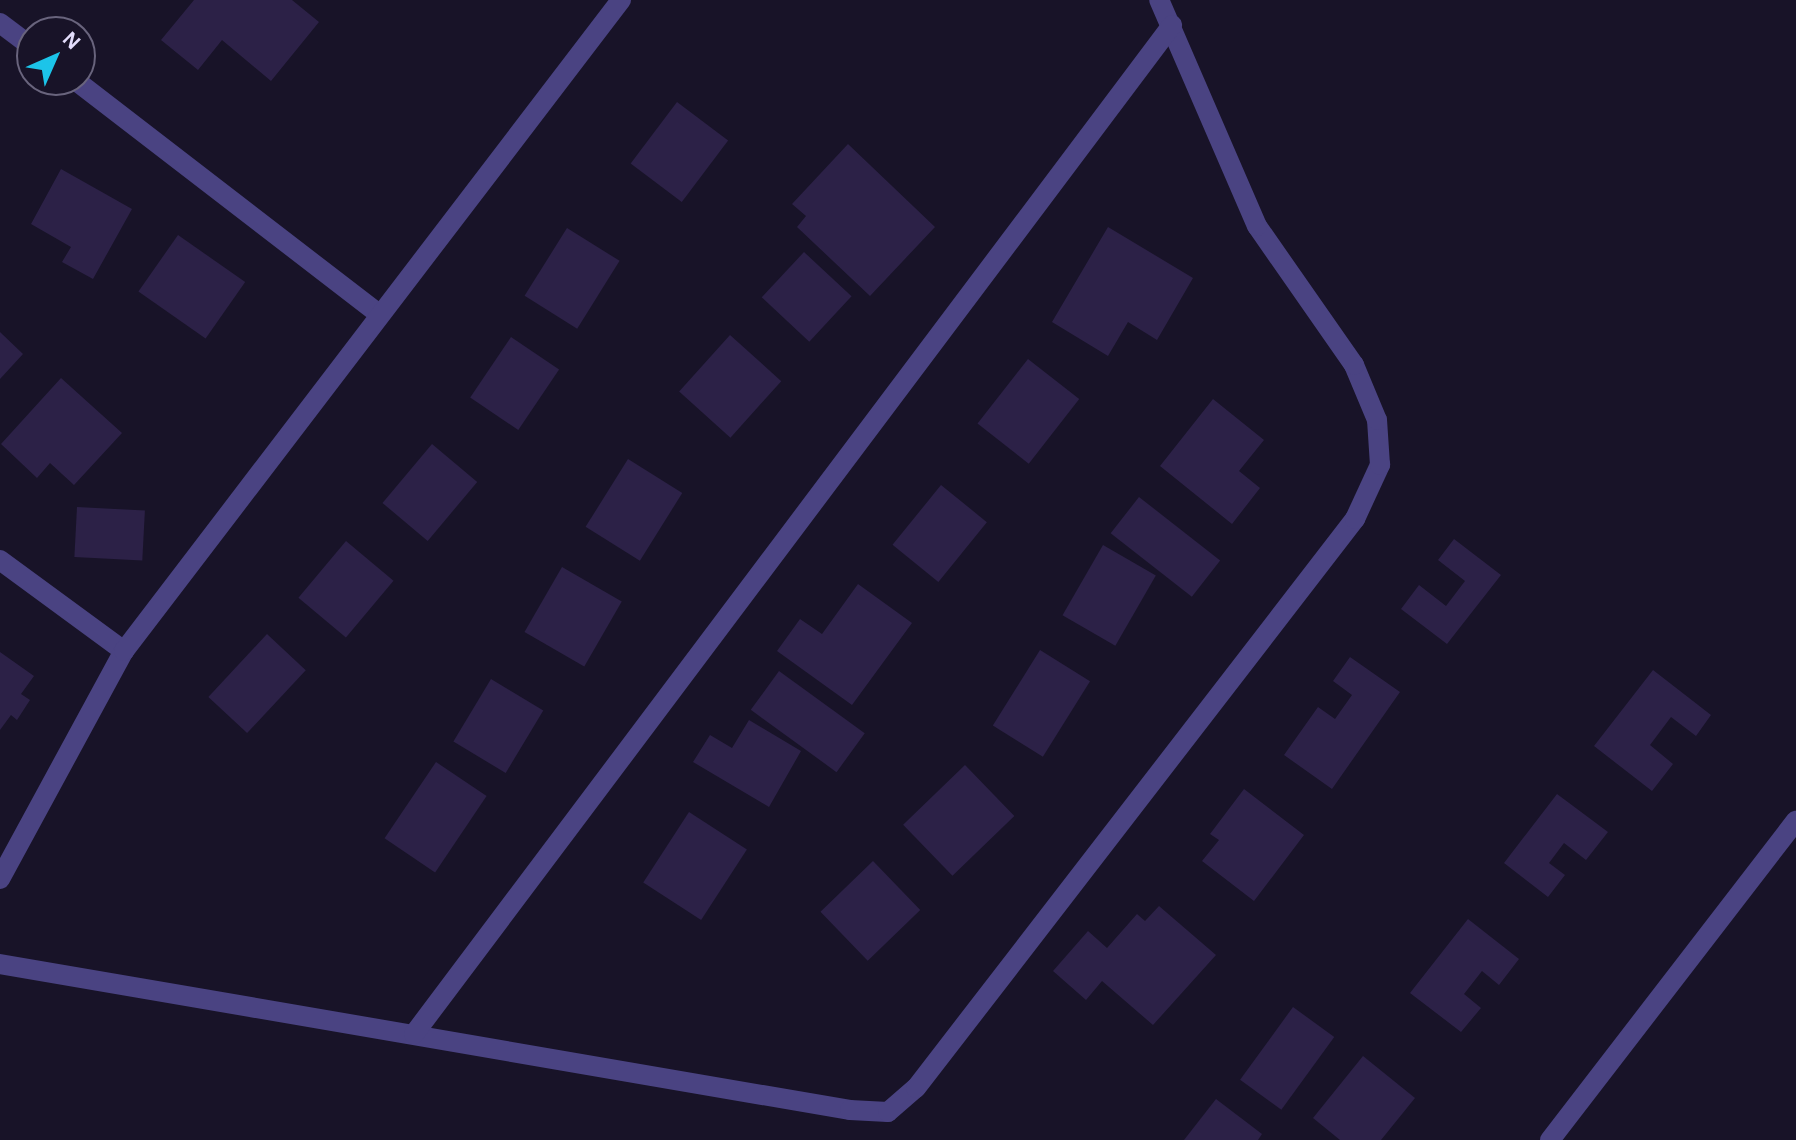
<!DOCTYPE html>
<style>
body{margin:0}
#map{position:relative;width:1796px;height:1140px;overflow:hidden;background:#181328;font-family:"Alegreya Sans",sans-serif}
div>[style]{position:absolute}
.building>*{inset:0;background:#2c2147;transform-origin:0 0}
.minor>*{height:20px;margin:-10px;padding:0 10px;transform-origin:10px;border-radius:10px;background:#4a4382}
span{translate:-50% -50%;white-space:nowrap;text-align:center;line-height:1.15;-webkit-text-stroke:7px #181328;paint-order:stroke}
.north{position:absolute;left:16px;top:16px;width:80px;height:80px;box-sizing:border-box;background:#181328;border:2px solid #69647d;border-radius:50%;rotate:45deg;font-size:22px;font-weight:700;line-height:32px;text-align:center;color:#e3ddfc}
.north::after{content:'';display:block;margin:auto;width:28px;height:36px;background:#1cc4e9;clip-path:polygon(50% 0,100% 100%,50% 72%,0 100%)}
</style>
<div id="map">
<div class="building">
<div style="clip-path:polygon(194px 0,292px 0,319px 22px,271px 81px,222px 40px,198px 70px,161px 40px)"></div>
<div style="left:677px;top:102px;width:64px;height:77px;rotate:37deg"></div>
<div style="clip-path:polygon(848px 144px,935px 227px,870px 296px,797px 227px,806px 216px,792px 204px)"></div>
<div style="clip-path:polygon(61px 169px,132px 209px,93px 279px,62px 262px,71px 247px,31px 224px)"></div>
<div style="clip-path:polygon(1108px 227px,1193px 278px,1157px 340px,1128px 322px,1108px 356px,1052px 322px)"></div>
<div style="left:567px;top:228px;width:62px;height:80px;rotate:32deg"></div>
<div style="left:178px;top:235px;width:82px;height:69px;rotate:35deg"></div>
<div style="left:804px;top:252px;width:65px;height:62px;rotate:43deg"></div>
<div style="clip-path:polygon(0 332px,23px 354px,0 379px)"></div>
<div style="left:730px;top:335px;width:69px;height:76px;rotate:42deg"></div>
<div style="left:511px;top:337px;width:58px;height:73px;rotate:34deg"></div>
<div style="left:1028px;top:359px;width:65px;height:82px;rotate:38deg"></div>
<div style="clip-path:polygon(61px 378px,122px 433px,74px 485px,50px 463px,37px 478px,1px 444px)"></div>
<div style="clip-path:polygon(1213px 399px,1264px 440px,1239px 471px,1260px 488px,1232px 524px,1160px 466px)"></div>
<div style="left:432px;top:444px;width:59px;height:77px;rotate:40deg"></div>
<div style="left:628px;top:459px;width:64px;height:80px;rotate:32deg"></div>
<div style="left:941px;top:485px;width:59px;height:77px;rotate:39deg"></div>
<div style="left:1139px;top:497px;width:103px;height:46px;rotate:38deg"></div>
<div style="left:77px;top:507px;width:68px;height:50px;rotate:3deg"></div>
<div style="clip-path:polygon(1454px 539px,1501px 575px,1447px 644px,1401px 609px,1419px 585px,1446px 606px,1465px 581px,1438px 560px)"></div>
<div style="left:346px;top:541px;width:62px;height:74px;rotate:40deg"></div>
<div style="left:1103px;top:545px;width:61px;height:81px;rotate:30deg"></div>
<div style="left:562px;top:567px;width:69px;height:75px;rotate:30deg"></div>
<div style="clip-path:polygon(858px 584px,912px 623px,852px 705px,777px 651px,800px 619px,822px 634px)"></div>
<div style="left:267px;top:634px;width:53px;height:86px;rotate:43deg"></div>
<div style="left:1040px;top:650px;width:59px;height:89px;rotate:32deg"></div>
<div style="clip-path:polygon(0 652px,34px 676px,21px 694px,30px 700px,17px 720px,11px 715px,0 730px)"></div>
<div style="clip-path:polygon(1350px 657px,1400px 692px,1332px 789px,1284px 755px,1318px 707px,1335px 719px,1352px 695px,1333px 681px)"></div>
<div style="clip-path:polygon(1653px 670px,1711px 715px,1696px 736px,1671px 717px,1650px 745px,1673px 764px,1652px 791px,1594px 746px)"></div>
<div style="left:779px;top:671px;width:106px;height:48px;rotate:36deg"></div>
<div style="left:491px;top:679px;width:61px;height:73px;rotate:31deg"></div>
<div style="clip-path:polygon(749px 720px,801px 751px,769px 807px,693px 762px,710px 735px,732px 748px)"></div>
<div style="left:436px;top:762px;width:61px;height:92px;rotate:34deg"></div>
<div style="left:965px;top:765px;width:71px;height:86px;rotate:46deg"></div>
<div style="clip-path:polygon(1244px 789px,1304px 835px,1254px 901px,1202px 861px,1219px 840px,1210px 834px)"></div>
<div style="clip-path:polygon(1557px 794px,1608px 832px,1586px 860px,1564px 843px,1549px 863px,1565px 875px,1548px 897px,1504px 863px)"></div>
<div style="left:689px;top:812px;width:69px;height:84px;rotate:33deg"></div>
<div style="left:873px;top:861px;width:68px;height:73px;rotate:46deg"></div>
<div style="clip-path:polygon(1159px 906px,1216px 955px,1153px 1025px,1102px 981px,1086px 1000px,1053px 971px,1088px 931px,1107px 948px,1137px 914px,1145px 921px)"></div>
<div style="clip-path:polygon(1468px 919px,1519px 959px,1499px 985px,1482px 971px,1464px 994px,1481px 1008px,1461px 1032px,1410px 993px)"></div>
<div style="left:1293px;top:1007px;width:51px;height:90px;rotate:36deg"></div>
<div style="clip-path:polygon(1363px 1056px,1415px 1098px,1381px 1140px,1340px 1140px,1313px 1118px)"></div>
<div style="clip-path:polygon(1216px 1099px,1262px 1134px,1258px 1140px,1184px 1140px)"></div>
</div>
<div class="minor">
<div style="left:0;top:23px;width:40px;rotate:37deg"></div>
<div style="left:75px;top:80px;width:384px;rotate:37.6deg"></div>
<div style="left:0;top:560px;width:154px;rotate:36.3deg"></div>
<div style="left:0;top:879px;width:260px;rotate:-61.5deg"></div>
<div style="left:124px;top:651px;width:819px;rotate:-52.64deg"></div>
<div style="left:0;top:964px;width:862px;rotate:9.75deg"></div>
<div style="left:850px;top:1110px;width:38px;rotate:3deg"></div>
<div style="left:888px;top:1112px;width:37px;rotate:-41deg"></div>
<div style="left:916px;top:1088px;width:719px;rotate:-52.35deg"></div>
<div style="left:1355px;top:519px;width:60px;rotate:-65.2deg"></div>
<div style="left:1380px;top:465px;width:45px;rotate:-93.8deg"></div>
<div style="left:1377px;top:420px;width:60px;rotate:-112.7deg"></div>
<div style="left:1354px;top:365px;width:169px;rotate:-124.9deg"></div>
<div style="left:1257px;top:226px;width:246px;rotate:-113.4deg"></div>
<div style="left:414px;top:1034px;width:1262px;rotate:-53.08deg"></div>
<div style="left:1550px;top:1140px;width:403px;rotate:-52.4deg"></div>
</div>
<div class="north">N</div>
</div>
